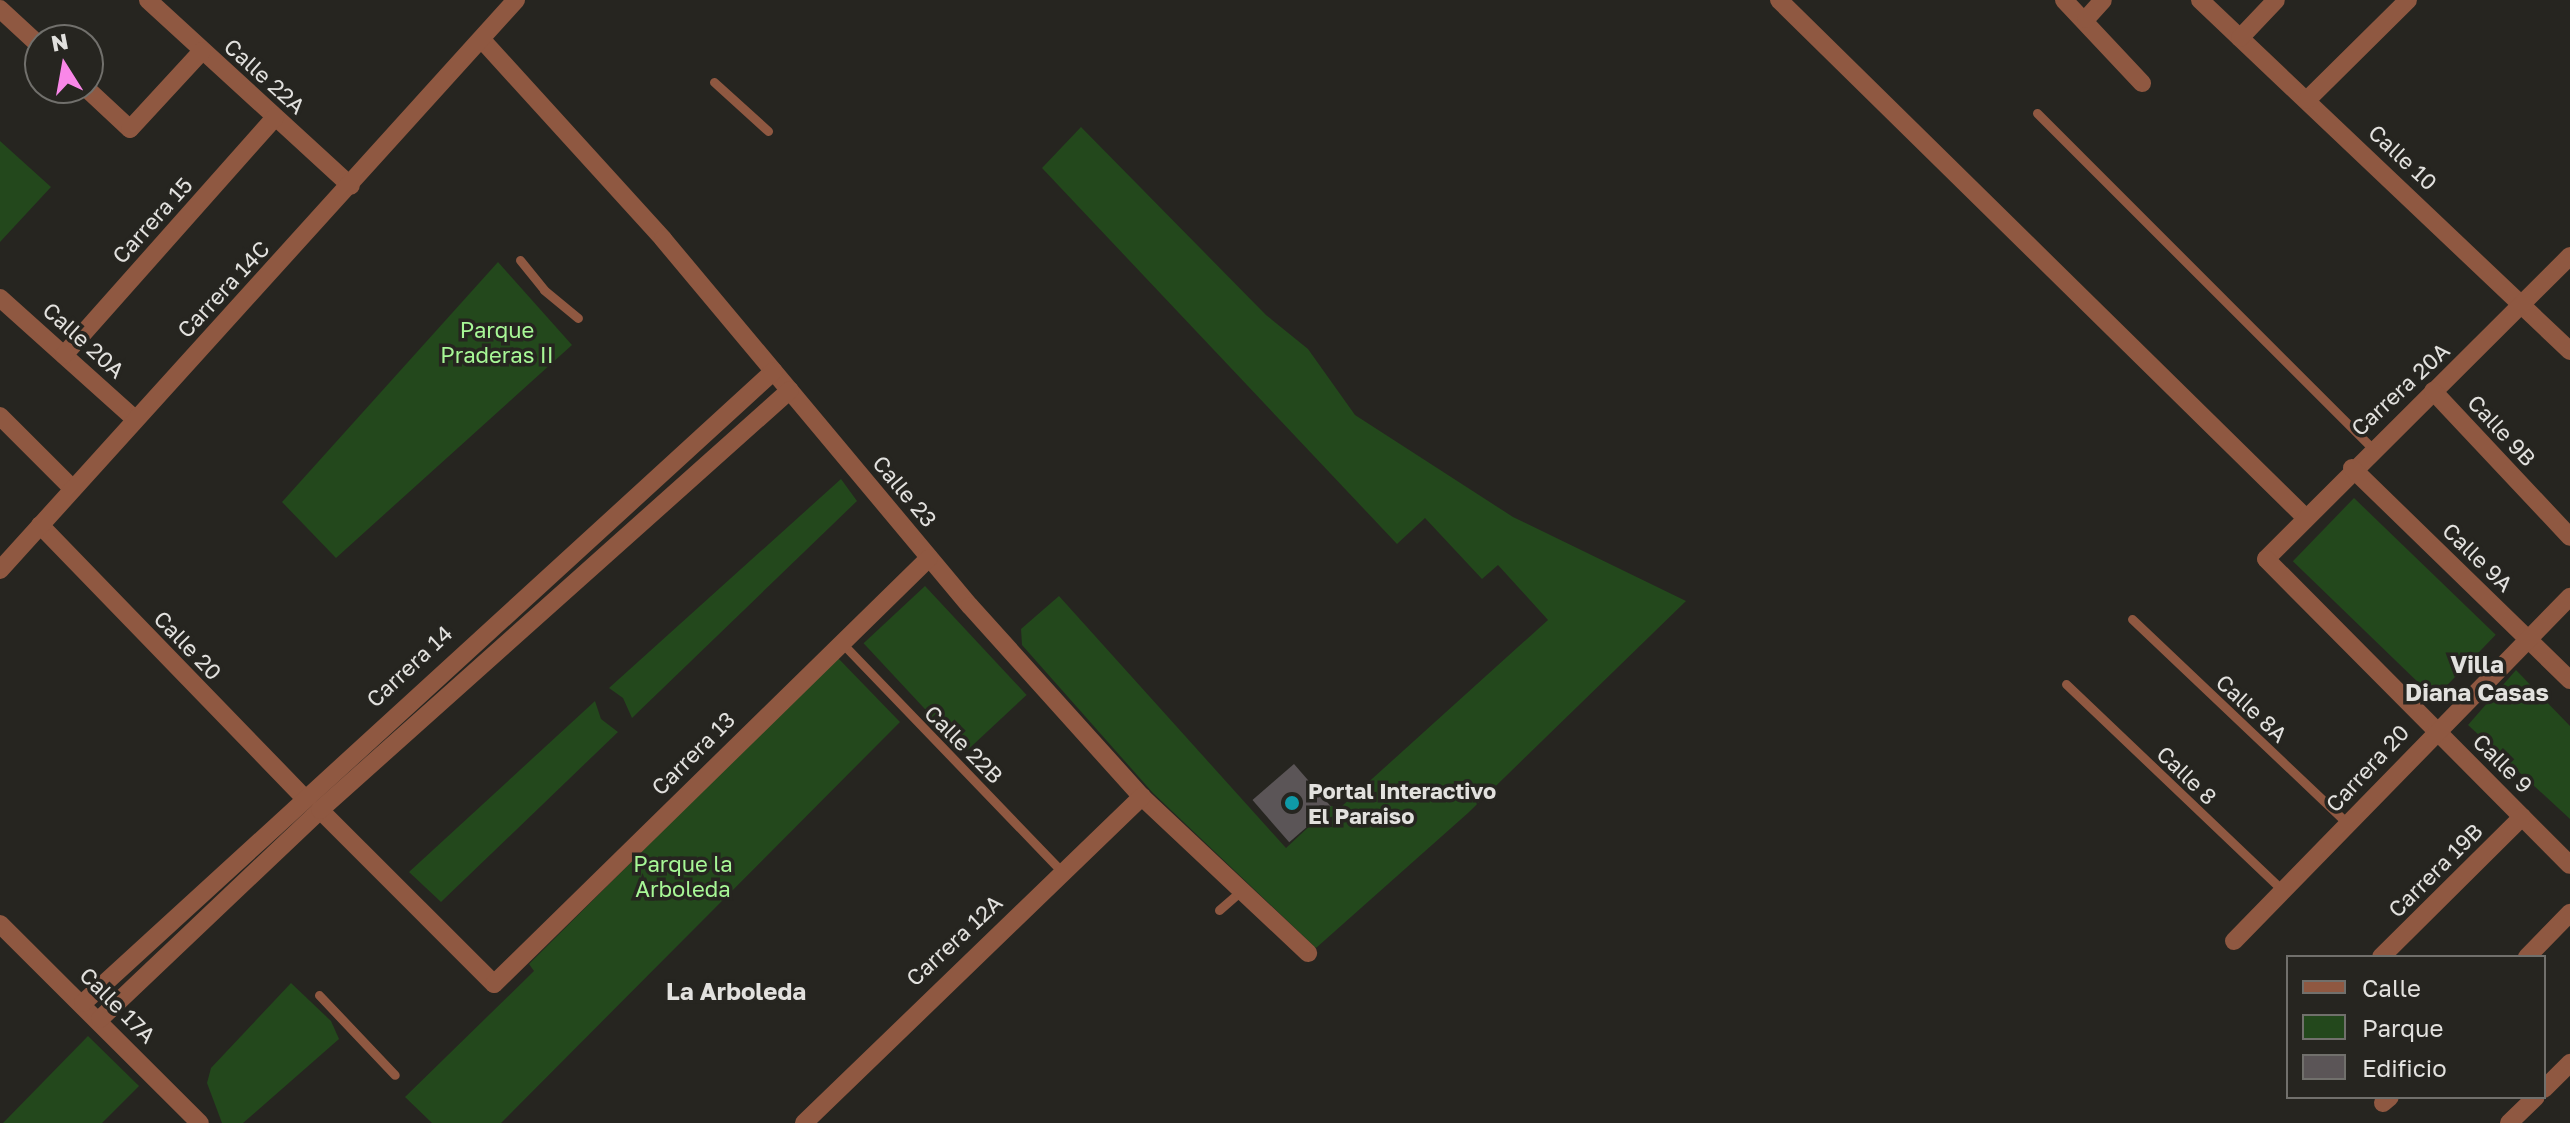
<!DOCTYPE html>
<style>
body{margin:0}
#map{position:relative;width:2570px;height:1123px;overflow:hidden;background:#262520;font-family:"Golos Text",sans-serif}
div>[style]{position:absolute}
.green>*{inset:0;background:#23481c;transform-origin:0 0}
.building>*{inset:0;background:#5b5557;transform-origin:0 0}
.lane>*{height:9px;margin:-4.5px;padding:0 4.5px;transform-origin:4.5px;border-radius:4.5px;background:#8f5841}
.street>*{height:18px;margin:-9px;padding:0 9px;transform-origin:9px;border-radius:9px;background:#8f5841}
.dots>*{width:22px;height:22px;translate:-50% -50%;box-sizing:border-box;border:4px solid #262520;border-radius:50%}
span{translate:-50% -50%;white-space:nowrap;text-align:center;line-height:1.15;-webkit-text-stroke:7px #262520;paint-order:stroke}
.street-label{font-size:22px;color:#e2e1de}
.park-label{font-size:22px;color:#a7f796}
.poi-label{font-size:22px;color:#e2e1de;font-weight:700}
.left{translate:0 -50%;text-align:left}
.neighbourhood-label{font-size:24px;color:#e2e1de;font-weight:700}
.legend{position:absolute;left:2286px;top:955px;width:260px;height:144px;box-sizing:border-box;background:#262520;border:2px solid #71706c;margin:0;padding:10px 14px;list-style:none;font-size:24px;color:#e2e1de}
.legend li{display:flex;align-items:center;gap:16px;height:40px}
.legend b{width:40px;border:2px solid #71706c}
.north{position:absolute;left:24px;top:24px;width:80px;height:80px;box-sizing:border-box;background:#262520;border:2px solid #71706c;border-radius:50%;rotate:349deg;font-size:22px;font-weight:700;line-height:32px;text-align:center;color:#e2e1de}
.north::after{content:'';display:block;margin:auto;width:28px;height:36px;background:#f987e8;clip-path:polygon(50% 0,100% 100%,50% 72%,0 100%)}
</style>
<div id="map">
<div class="green">
<div style="clip-path:polygon(1081px 127px,1266px 315px,1308px 349px,1355px 415px,1513px 517px,1686px 601px,1468px 813px,1316px 948px,1153px 793px,1022px 645px,1021px 629px,1059px 596px,1286px 848px,1331px 806px,1342px 806px,1548px 620px,1498px 565px,1482px 579px,1425px 518px,1397px 544px,1042px 168px)"></div>
<div style="clip-path:polygon(0 141px,51px 187px,0 242px)"></div>
<div style="clip-path:polygon(498px 262px,572px 345px,336px 558px,282px 502px)"></div>
<div style="clip-path:polygon(841px 479px,857px 501px,632px 718px,623px 698px,609px 688px)"></div>
<div style="left:2354px;top:498px;width:197px;height:88px;rotate:44deg"></div>
<div style="left:925px;top:586px;width:149px;height:84px;rotate:47deg"></div>
<div style="clip-path:polygon(837px 657px,900px 722px,501px 1123px,432px 1123px,405px 1097px,534px 971px,529px 964px)"></div>
<div style="clip-path:polygon(2516px 670px,2570px 726px,2570px 819px,2468px 725px)"></div>
<div style="clip-path:polygon(595px 701px,601px 719px,618px 732px,441px 902px,409px 872px)"></div>
<div style="clip-path:polygon(291px 983px,331px 1021px,339px 1039px,243px 1123px,222px 1123px,207px 1083px,211px 1068px)"></div>
<div style="clip-path:polygon(88px 1036px,139px 1086px,102px 1123px,3px 1123px)"></div>
</div>
<div class="building">
<div style="left:1294px;top:764px;width:56px;height:55px;rotate:49deg"></div>
</div>
<div class="lane">
<div style="left:714px;top:82px;width:73px;rotate:42.2deg"></div>
<div style="left:2037px;top:113px;width:474px;rotate:45deg"></div>
<div style="left:520px;top:260px;width:38px;rotate:51deg"></div>
<div style="left:544px;top:290px;width:44px;rotate:39.5deg"></div>
<div style="left:2132px;top:619px;width:298px;rotate:43.5deg"></div>
<div style="left:840px;top:641px;width:320px;rotate:46.1deg"></div>
<div style="left:2066px;top:684px;width:300px;rotate:43.6deg"></div>
<div style="left:1219px;top:910px;width:28px;rotate:-41deg"></div>
<div style="left:319px;top:995px;width:110px;rotate:46.5deg"></div>
</div>
<div class="street">
<div style="left:148px;top:0;width:275px;rotate:42.5deg"></div>
<div style="left:1779px;top:0;width:738px;rotate:44.51deg"></div>
<div style="left:2064px;top:0;width:114px;rotate:46.8deg"></div>
<div style="left:2200px;top:0;width:510px;rotate:43.49deg"></div>
<div style="left:0;top:9px;width:54px;rotate:42.8deg"></div>
<div style="left:2086px;top:19px;width:25px;rotate:-48deg"></div>
<div style="left:2240px;top:38px;width:52px;rotate:-46.5deg"></div>
<div style="left:484px;top:42px;width:266px;rotate:47.7deg"></div>
<div style="left:663px;top:239px;width:478px;rotate:50.1deg"></div>
<div style="left:970px;top:606px;width:257px;rotate:48deg"></div>
<div style="left:1142px;top:797px;width:228px;rotate:43.2deg"></div>
<div style="left:86px;top:88px;width:60px;rotate:43deg"></div>
<div style="left:130px;top:129px;width:106px;rotate:-47.3deg"></div>
<div style="left:2307px;top:100px;width:142px;rotate:-44.7deg"></div>
<div style="left:2570px;top:256px;width:429px;rotate:135.1deg"></div>
<div style="left:2266px;top:559px;width:431px;rotate:45.2deg"></div>
<div style="left:0;top:298px;width:181px;rotate:41.9deg"></div>
<div style="left:64px;top:355px;width:318px;rotate:-48.4deg"></div>
<div style="left:2433px;top:391px;width:200px;rotate:46.8deg"></div>
<div style="left:0;top:416px;width:103px;rotate:45deg"></div>
<div style="left:2352px;top:468px;width:304px;rotate:44.2deg"></div>
<div style="left:40px;top:525px;width:379px;rotate:45.9deg"></div>
<div style="left:0;top:570px;width:769px;rotate:-47.85deg"></div>
<div style="left:320px;top:810px;width:246px;rotate:45deg"></div>
<div style="left:494px;top:984px;width:609px;rotate:-44.4deg"></div>
<div style="left:0;top:924px;width:282px;rotate:44.9deg"></div>
<div style="left:2234px;top:941px;width:481px;rotate:-45.7deg"></div>
<div style="left:2381px;top:957px;width:199px;rotate:-44.8deg"></div>
<div style="left:2527px;top:957px;width:62px;rotate:-45.7deg"></div>
<div style="left:83px;top:1003px;width:936px;rotate:-42.45deg"></div>
<div style="left:100px;top:1019px;width:303px;rotate:-43.5deg"></div>
<div style="left:320px;top:810px;width:630px;rotate:-41.78deg"></div>
<div style="left:2544px;top:1089px;width:37px;rotate:-45deg"></div>
<div style="left:2383px;top:1103px;width:9px;rotate:-41deg"></div>
<div style="left:804px;top:1123px;width:470px;rotate:-44deg"></div>
<div style="left:2509px;top:1123px;width:37px;rotate:-44deg"></div>
</div>
<div class="dots">
<div style="left:1292px;top:803px;background:#0f9aa8"></div>
</div>
<div class="street-label">
<span style="left:265px;top:76px;rotate:42deg">Calle 22A</span>
<span style="left:2403px;top:157px;rotate:43deg">Calle 10</span>
<span style="left:152px;top:220px;rotate:-48deg">Carrera 15</span>
<span style="left:223px;top:289px;rotate:-47deg">Carrera 14C</span>
<span style="left:84px;top:340px;rotate:42deg">Calle 20A</span>
<span style="left:2400px;top:389px;rotate:-43deg">Carrera 20A</span>
<span style="left:2502px;top:430px;rotate:47deg">Calle 9B</span>
<span style="left:905px;top:491px;rotate:50deg">Calle 23</span>
<span style="left:2478px;top:557px;rotate:44deg">Calle 9A</span>
<span style="left:188px;top:645px;rotate:46deg">Calle 20</span>
<span style="left:409px;top:666px;rotate:-43deg">Carrera 14</span>
<span style="left:2252px;top:708px;rotate:43deg">Calle 8A</span>
<span style="left:964px;top:744px;rotate:45deg">Calle 22B</span>
<span style="left:693px;top:753px;rotate:-45deg">Carrera 13</span>
<span style="left:2503px;top:763px;rotate:45deg">Calle 9</span>
<span style="left:2367px;top:768px;rotate:-47deg">Carrera 20</span>
<span style="left:2187px;top:775px;rotate:44deg">Calle 8</span>
<span style="left:2435px;top:870px;rotate:-45deg">Carrera 19B</span>
<span style="left:954px;top:940px;rotate:-43deg">Carrera 12A</span>
<span style="left:118px;top:1005px;rotate:45deg">Calle 17A</span>
</div>
<div class="park-label">
<span style="left:497px;top:342px">Parque<br>Praderas II</span>
<span style="left:683px;top:876px">Parque la<br>Arboleda</span>
</div>
<div class="poi-label">
<span class="left" style="left:1308px;top:803px">Portal Interactivo<br>El Paraiso</span>
</div>
<div class="neighbourhood-label">
<span style="left:2477px;top:678px">Villa<br>Diana Casas</span>
<span style="left:736px;top:991px">La Arboleda</span>
</div>
<ul class="legend">
<li><b style="height:10px;background:#8f5841"></b>Calle</li>
<li><b style="height:22px;background:#23481c"></b>Parque</li>
<li><b style="height:22px;background:#5b5557"></b>Edificio</li>
</ul>
<div class="north">N</div>
</div>
